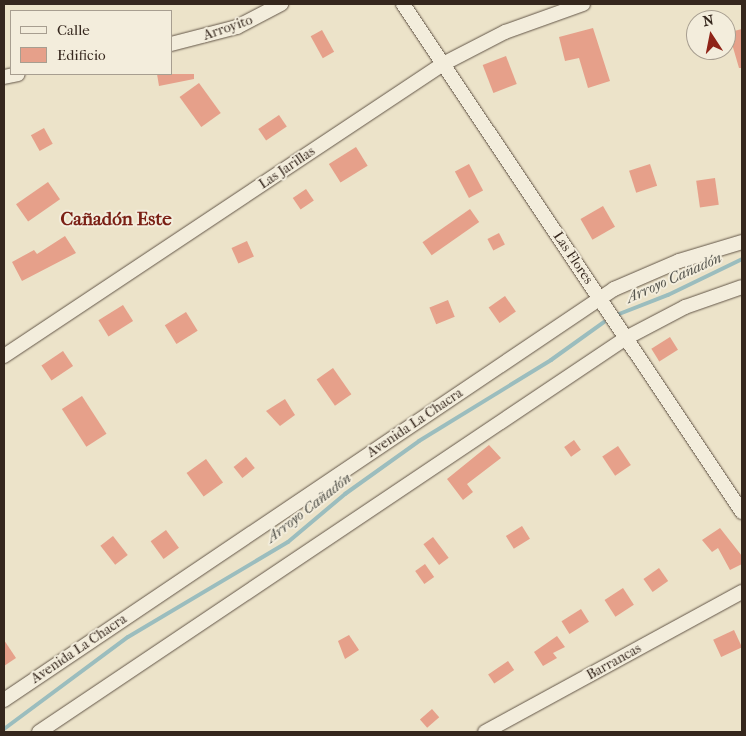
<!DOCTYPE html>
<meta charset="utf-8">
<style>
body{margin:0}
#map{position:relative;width:746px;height:736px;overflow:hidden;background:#ece3c9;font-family:"IM FELL French Canon",serif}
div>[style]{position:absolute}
.stream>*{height:4px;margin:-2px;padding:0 2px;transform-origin:2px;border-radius:2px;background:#9bbdbe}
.building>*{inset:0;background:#e6a08a;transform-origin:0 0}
.roads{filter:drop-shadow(0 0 1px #635648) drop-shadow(0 0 1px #635648)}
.minor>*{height:14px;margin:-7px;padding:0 7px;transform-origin:7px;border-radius:7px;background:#f3eddc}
span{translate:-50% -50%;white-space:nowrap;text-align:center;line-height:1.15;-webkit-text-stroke:4px #f3eddc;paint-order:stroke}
.street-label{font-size:14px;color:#35271d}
.water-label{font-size:15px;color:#54544d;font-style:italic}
.district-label{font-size:19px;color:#7a1f14;font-weight:700}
.frame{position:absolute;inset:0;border:5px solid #35271d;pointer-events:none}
.legend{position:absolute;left:10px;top:10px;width:162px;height:65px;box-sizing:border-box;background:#f3eddc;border:1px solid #a79e90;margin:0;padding:6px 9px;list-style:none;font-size:15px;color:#35271d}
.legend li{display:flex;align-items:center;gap:10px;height:25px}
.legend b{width:25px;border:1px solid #a79e90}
.north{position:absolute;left:686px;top:10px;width:50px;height:50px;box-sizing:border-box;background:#f3eddc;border:1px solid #a79e90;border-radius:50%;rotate:349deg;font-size:14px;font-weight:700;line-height:20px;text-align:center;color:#35271d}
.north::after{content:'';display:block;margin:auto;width:18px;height:22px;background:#8f2418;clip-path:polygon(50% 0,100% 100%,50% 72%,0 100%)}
</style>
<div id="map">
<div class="stream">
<div style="left:614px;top:316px;width:58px;rotate:-21.3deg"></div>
<div style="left:668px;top:295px;width:82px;rotate:-25.9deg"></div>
<div style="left:4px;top:729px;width:154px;rotate:-36.6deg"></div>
<div style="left:128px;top:637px;width:186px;rotate:-30.7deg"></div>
<div style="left:288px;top:542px;width:75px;rotate:-40.1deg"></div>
<div style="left:345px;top:494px;width:91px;rotate:-35.6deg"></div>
<div style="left:419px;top:441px;width:155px;rotate:-31.5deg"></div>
<div style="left:551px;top:360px;width:65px;rotate:-35.6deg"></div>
</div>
<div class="building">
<div style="clip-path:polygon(593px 28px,610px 81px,588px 88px,579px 58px,565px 61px,559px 37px)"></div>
<div style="clip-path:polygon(742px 29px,742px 68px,739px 68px,732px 44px,726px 46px,726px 33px)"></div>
<div style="left:322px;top:30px;width:25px;height:13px;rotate:61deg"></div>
<div style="left:506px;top:56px;width:30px;height:25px;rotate:69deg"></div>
<div style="clip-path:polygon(157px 74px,194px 74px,194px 79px,159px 86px)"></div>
<div style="left:199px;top:83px;width:37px;height:24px;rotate:54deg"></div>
<div style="left:279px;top:115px;width:14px;height:25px;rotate:56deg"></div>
<div style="left:44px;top:128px;width:18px;height:15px;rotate:61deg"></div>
<div style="left:356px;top:147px;width:22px;height:32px;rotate:58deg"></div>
<div style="left:469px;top:164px;width:30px;height:16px;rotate:62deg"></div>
<div style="left:650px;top:164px;width:23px;height:22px;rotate:72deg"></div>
<div style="left:715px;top:178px;width:27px;height:19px;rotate:82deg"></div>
<div style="left:48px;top:182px;width:21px;height:39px;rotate:55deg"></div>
<div style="left:306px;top:189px;width:14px;height:16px;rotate:56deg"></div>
<div style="left:603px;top:206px;width:24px;height:26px;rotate:60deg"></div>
<div style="left:470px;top:209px;width:16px;height:58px;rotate:55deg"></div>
<div style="left:499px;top:233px;width:13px;height:13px;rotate:63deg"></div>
<div style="clip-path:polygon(65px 236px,76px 253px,22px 281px,12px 262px,34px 250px,37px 254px)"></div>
<div style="left:247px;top:241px;width:17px;height:17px;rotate:66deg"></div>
<div style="left:505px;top:296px;width:19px;height:20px;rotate:55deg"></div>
<div style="left:448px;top:300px;width:18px;height:20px;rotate:68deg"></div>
<div style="left:123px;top:305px;width:19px;height:29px;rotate:58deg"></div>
<div style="left:186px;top:312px;width:22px;height:25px;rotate:58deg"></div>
<div style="left:670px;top:337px;width:15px;height:22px;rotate:58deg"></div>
<div style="left:63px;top:351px;width:18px;height:26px;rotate:56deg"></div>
<div style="left:333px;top:368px;width:32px;height:20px;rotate:55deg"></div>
<div style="left:82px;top:396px;width:45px;height:24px;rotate:57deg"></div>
<div style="clip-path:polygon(285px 399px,295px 415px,280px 426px,266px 411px)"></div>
<div style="left:574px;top:440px;width:12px;height:12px;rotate:55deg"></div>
<div style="clip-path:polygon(489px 445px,501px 458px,467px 484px,473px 492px,463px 500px,447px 479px)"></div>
<div style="left:618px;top:446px;width:23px;height:19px;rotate:56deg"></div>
<div style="left:246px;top:457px;width:14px;height:16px;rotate:51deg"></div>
<div style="left:206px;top:459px;width:29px;height:24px;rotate:54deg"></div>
<div style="left:522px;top:526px;width:15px;height:19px;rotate:58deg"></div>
<div style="clip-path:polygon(720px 528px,742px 556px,742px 564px,730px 570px,718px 548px,712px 552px,702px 540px)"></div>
<div style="left:166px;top:530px;width:22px;height:19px;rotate:54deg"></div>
<div style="left:113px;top:536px;width:24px;height:16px;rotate:52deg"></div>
<div style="left:433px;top:537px;width:26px;height:12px;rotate:53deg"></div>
<div style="left:425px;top:564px;width:16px;height:12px;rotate:55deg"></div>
<div style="left:659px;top:568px;width:16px;height:19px;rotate:55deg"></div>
<div style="left:623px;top:588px;width:20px;height:22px;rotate:57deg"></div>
<div style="left:581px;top:609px;width:15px;height:23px;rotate:58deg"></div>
<div style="left:734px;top:630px;width:19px;height:23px;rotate:65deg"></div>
<div style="clip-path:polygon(349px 635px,359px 650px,345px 659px,338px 641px)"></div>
<div style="clip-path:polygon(557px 636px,565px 647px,553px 653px,557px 658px,543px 666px,534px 652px)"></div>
<div style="clip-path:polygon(4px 640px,16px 658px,4px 666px)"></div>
<div style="left:508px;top:661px;width:11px;height:24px;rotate:56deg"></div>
<div style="left:432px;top:709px;width:11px;height:16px;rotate:49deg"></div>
</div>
<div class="roads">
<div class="minor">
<div style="left:403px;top:4px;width:611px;rotate:56.28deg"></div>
<div style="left:171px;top:44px;width:68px;rotate:-14.4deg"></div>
<div style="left:237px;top:27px;width:50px;rotate:-27.6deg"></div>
<div style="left:4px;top:77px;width:14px;rotate:-12deg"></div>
<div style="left:4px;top:356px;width:527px;rotate:-33.63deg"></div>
<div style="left:443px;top:64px;width:70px;rotate:-27.3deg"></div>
<div style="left:505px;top:32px;width:83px;rotate:-19.7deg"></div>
<div style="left:4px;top:700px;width:736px;rotate:-33.97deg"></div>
<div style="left:614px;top:289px;width:71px;rotate:-23.3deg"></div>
<div style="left:679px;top:261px;width:66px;rotate:-16.8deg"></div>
<div style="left:39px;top:732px;width:707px;rotate:-33.87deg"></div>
<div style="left:626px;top:338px;width:67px;rotate:-27.7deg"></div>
<div style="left:685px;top:307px;width:60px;rotate:-19.3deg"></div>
<div style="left:485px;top:732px;width:293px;rotate:-28.6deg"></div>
</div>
</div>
<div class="street-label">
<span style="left:228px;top:28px;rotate:-19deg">Arroyito</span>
<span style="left:287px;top:168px;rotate:-34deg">Las Jarillas</span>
<span style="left:573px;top:258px;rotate:56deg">Las Flores</span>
<span style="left:415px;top:423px;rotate:-34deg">Avenida La Chacra</span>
<span style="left:79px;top:649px;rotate:-34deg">Avenida La Chacra</span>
<span style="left:614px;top:662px;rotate:-29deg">Barrancas</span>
</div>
<div class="water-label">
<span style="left:674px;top:278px;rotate:-24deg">Arroyo Cañadón</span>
<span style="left:309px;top:508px;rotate:-38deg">Arroyo Cañadón</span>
</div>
<div class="district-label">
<span style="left:116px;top:220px">Cañadón Este</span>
</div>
<div class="frame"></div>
<ul class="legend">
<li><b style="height:6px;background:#f3eddc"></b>Calle</li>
<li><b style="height:14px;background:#e6a08a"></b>Edificio</li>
</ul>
<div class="north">N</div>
</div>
